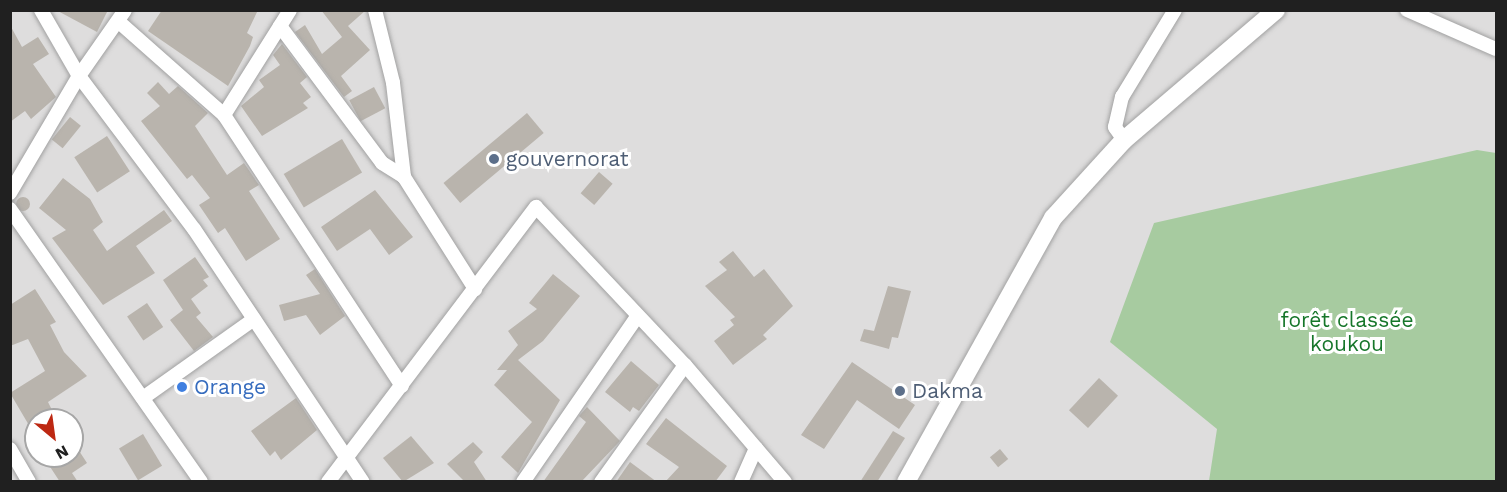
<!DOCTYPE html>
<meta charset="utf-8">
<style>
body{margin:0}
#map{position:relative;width:1507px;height:492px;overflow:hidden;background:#efeee7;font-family:"Work Sans",sans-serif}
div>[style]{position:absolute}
.residential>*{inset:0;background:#dedddd}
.forest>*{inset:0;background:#a7cba0}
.building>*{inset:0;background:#b9b4ad;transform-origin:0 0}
.round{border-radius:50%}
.roads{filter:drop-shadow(0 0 2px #a1a1a1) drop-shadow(0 0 2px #a1a1a1)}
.minor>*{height:14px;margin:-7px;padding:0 7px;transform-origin:7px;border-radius:7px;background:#fff}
.tertiary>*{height:18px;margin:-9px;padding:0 9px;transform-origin:9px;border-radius:9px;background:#fff}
.dots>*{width:16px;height:16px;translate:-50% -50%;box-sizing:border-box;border:3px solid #fff;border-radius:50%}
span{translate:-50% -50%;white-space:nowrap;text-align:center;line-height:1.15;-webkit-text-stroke:6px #fff;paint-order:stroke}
.service-label{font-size:21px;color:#4e5e75}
.left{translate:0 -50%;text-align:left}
.park-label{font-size:21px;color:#16762a}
.shop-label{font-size:21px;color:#366cbe}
.frame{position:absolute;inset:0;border:12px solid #202020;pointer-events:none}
.north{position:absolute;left:24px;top:408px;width:60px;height:60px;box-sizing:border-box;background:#fff;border:2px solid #a6a6a6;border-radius:50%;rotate:151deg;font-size:16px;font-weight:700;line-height:24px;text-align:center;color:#202020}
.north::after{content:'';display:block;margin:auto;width:21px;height:27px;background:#bd2812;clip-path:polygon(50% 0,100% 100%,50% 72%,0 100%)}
</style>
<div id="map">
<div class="residential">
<div style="clip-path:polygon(evenodd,10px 11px,1496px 11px,1496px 481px,11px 481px,10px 11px,36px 420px,72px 420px,72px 456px,36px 456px,36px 420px)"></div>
</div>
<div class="forest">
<div style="clip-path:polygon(1477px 150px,1496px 153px,1496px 481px,1209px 481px,1217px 429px,1110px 342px,1154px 223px)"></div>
</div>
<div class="building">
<div style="clip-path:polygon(56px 10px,108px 10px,97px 32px)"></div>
<div style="clip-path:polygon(162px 10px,258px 10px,247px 33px,253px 37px,250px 46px,228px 86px,148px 31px)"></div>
<div style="clip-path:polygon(321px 10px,366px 10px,348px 26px,370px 50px,341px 76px,352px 91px,344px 97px,295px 32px,305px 25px,322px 54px,342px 37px)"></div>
<div style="clip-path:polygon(10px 25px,22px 47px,38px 37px,49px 54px,33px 64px,56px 97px,31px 119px,25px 111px,10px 122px)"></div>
<div style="clip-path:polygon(282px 44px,307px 77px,300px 83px,311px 97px,303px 103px,308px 108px,262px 136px,241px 106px,264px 87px,259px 80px,280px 65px,273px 55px)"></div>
<div style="clip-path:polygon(158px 82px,169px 94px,178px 86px,208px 113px,195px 126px,227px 175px,244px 163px,259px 185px,249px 191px,280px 239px,246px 261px,225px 228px,218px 233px,199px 205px,210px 198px,192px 175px,187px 179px,141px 121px,160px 106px,147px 93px)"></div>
<div style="left:374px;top:87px;width:24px;height:28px;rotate:62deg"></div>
<div style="left:527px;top:113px;width:26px;height:109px;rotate:50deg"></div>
<div style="left:70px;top:117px;width:14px;height:29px;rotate:39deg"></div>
<div style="left:107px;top:136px;width:42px;height:39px;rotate:57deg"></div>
<div style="left:342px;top:139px;width:39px;height:68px;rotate:59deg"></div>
<div style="left:599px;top:172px;width:18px;height:28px;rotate:41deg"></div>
<div style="clip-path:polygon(63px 178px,90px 199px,103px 222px,93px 230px,107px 251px,164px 210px,172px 221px,136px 246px,155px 273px,103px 305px,52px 238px,66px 230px,39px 208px)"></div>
<div style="clip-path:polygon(375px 190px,413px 237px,389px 255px,370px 229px,337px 251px,321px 227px)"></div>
<div class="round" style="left:16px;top:197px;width:14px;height:14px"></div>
<div style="clip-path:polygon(733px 251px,754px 277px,764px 269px,793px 306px,763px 335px,767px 339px,733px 365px,714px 341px,734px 325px,730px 320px,735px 317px,705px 286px,727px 270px,719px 262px)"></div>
<div style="clip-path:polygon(195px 257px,209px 277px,203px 280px,208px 286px,191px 299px,201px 313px,196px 317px,213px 337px,194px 351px,170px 320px,183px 310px,163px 280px)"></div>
<div style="clip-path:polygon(315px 269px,345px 316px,320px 335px,306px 315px,284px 321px,279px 305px,320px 294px,306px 275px)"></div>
<div style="clip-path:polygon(553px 274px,580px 296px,543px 341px,518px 360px,560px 400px,518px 473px,501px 457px,532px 422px,494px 385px,507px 370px,497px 370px,518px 345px,508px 331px,537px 309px,529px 303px)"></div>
<div style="clip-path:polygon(888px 286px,911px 291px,898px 338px,892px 337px,889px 349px,860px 341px,864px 329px,874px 331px)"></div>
<div style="clip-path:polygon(35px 289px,56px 322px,50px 325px,64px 352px,87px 376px,48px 402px,53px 412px,30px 427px,10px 393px,45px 371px,28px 339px,10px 346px,10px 305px)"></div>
<div style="left:147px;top:303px;width:29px;height:24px;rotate:56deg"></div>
<div style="clip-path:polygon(631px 361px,659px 385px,639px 411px,633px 407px,630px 412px,605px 392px)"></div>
<div style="clip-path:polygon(852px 362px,915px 405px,899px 429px,857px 400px,824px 449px,801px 435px)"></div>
<div style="left:1099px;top:378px;width:26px;height:44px;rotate:43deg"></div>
<div style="clip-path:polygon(296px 398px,317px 430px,281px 460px,275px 451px,270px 456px,251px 431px)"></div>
<div style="clip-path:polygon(587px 407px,620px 441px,581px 482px,543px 482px,586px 422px,579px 416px)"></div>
<div style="clip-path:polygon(666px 418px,727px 466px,715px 482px,665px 482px,679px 467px,646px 444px)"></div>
<div style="clip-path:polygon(893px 431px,905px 438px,877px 482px,860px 482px)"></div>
<div style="left:143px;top:434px;width:37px;height:28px;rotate:59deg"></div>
<div style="clip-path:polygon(411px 436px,434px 463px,403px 482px,383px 458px)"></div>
<div style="clip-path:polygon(72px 440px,87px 463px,72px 473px,78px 482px,60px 482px,43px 456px,72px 456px)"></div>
<div style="clip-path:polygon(473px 442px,483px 452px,474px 462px,487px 482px,465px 482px,447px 464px)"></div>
<div style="left:1000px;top:449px;width:13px;height:13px;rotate:51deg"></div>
<div style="clip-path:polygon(630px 462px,657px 482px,616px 482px)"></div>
</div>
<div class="roads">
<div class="minor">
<div style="left:41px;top:10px;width:76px;rotate:60.1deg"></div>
<div style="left:79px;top:76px;width:191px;rotate:53.1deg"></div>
<div style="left:194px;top:229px;width:304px;rotate:56.3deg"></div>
<div style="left:375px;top:10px;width:75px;rotate:76.1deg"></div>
<div style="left:393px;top:83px;width:95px;rotate:83.3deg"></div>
<div style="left:404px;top:177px;width:133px;rotate:57.6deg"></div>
<div style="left:1407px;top:10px;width:97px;rotate:23.7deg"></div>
<div style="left:119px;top:22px;width:140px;rotate:41.5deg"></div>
<div style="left:224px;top:115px;width:324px;rotate:56.7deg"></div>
<div style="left:280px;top:26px;width:171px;rotate:53.3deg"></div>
<div style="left:382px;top:163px;width:26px;rotate:32deg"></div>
<div style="left:224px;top:115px;width:124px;rotate:-57.8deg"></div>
<div style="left:1124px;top:140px;width:16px;rotate:-125deg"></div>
<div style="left:1115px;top:127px;width:31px;rotate:-77deg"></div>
<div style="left:1122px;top:97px;width:102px;rotate:-58.7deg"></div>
<div style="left:10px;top:193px;width:136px;rotate:-59.5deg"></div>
<div style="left:79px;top:76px;width:80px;rotate:-55.1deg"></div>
<div style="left:10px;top:209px;width:333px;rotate:55deg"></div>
<div style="left:143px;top:398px;width:136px;rotate:-35.4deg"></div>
<div style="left:10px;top:449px;width:38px;rotate:60deg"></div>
<div style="left:328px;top:482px;width:345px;rotate:-52.9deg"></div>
<div style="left:536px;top:207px;width:217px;rotate:46.7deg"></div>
<div style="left:685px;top:365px;width:154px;rotate:49.5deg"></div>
<div style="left:523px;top:482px;width:199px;rotate:-55.4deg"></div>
<div style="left:601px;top:482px;width:144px;rotate:-54.3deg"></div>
<div style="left:741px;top:482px;width:37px;rotate:-66deg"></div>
</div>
<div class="tertiary">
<div style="left:906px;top:482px;width:302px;rotate:-60.9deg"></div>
<div style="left:1053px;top:218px;width:105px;rotate:-47.7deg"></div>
<div style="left:1124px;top:140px;width:200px;rotate:-40.5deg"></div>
</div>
</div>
<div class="dots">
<div style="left:494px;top:159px;background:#5c6f8a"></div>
<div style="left:182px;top:387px;background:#3f7fe0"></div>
<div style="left:900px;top:391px;background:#5c6f8a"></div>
</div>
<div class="service-label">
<span class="left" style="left:506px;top:159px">gouvernorat</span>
<span class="left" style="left:912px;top:391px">Dakma</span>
</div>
<div class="park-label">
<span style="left:1347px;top:332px">forêt classée<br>koukou</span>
</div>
<div class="shop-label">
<span class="left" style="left:194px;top:387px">Orange</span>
</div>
<div class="frame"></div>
<div class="north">N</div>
</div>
